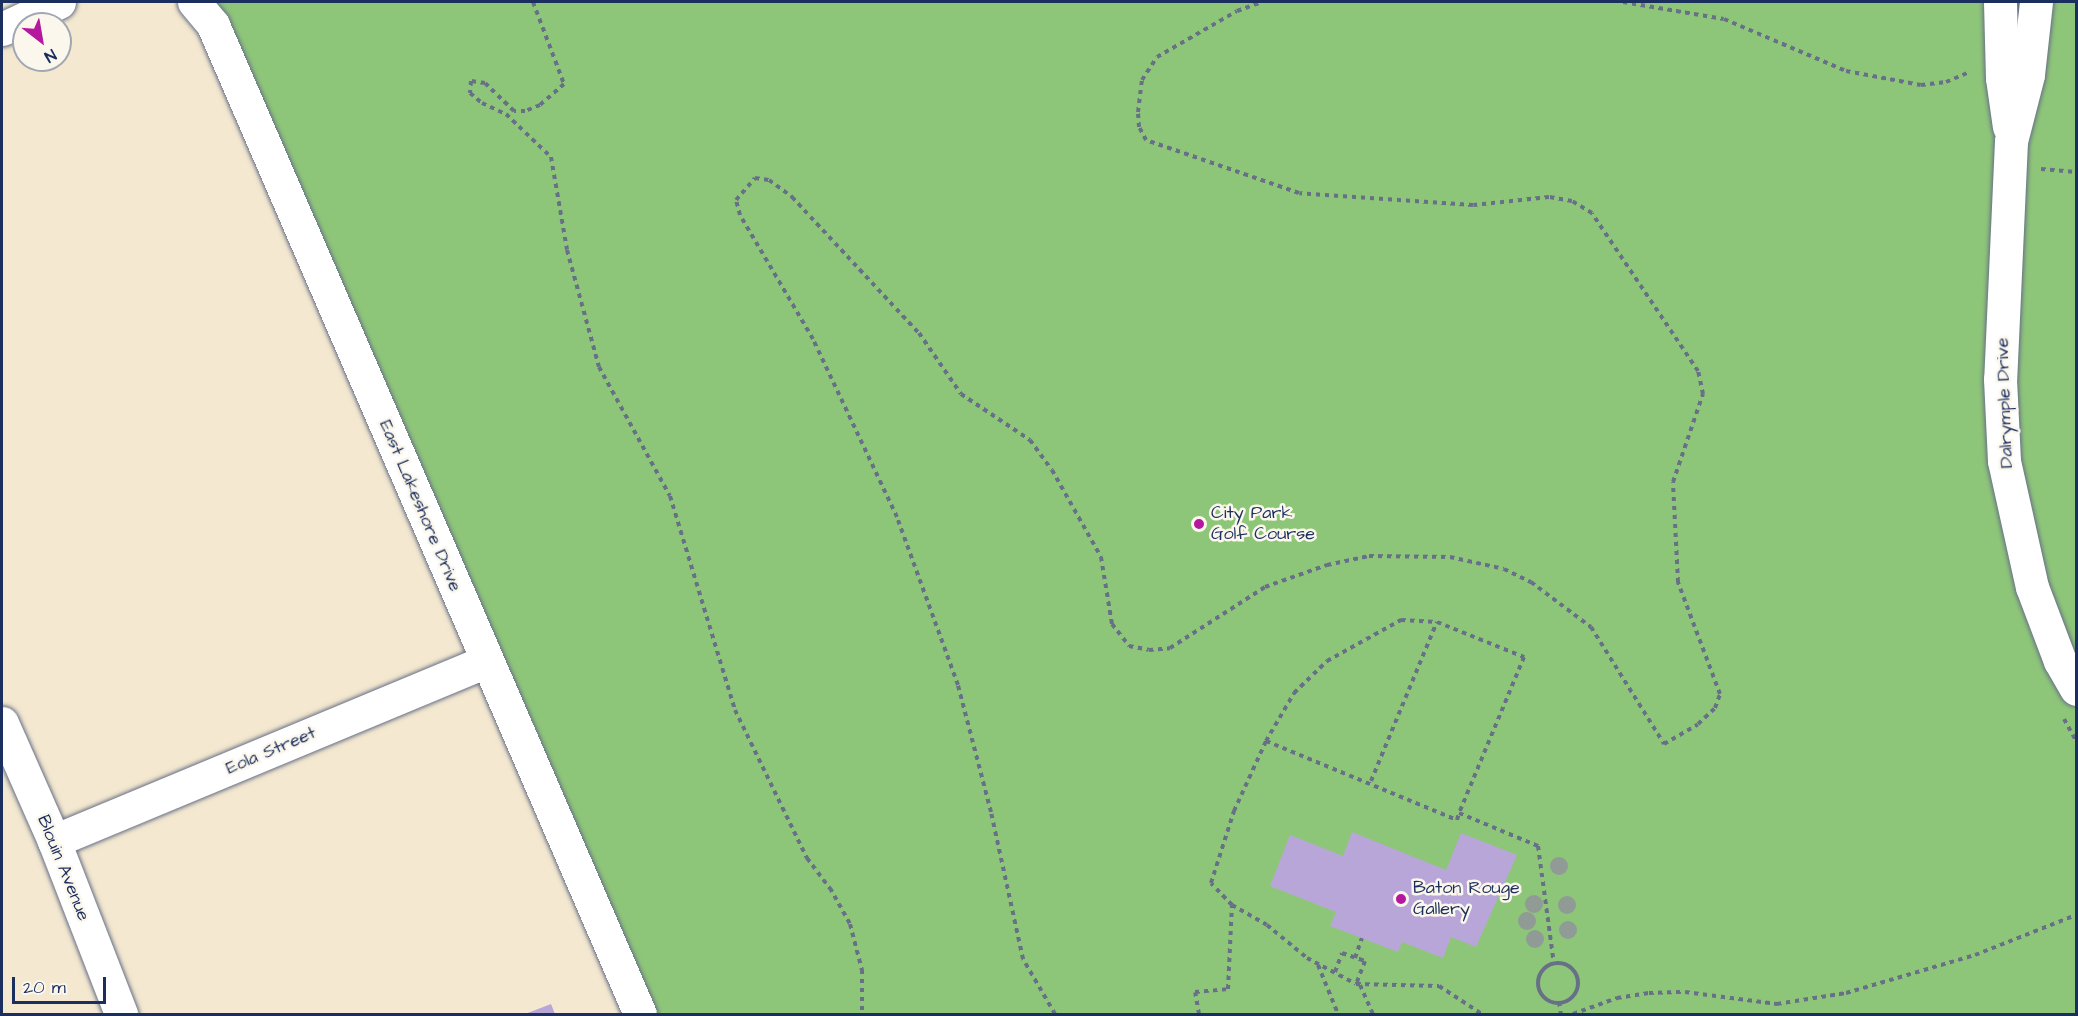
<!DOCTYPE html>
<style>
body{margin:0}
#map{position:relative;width:2078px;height:1016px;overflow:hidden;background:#f4e8d0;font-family:"Architects Daughter",sans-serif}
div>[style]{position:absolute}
.green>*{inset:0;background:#8ec679}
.building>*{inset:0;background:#b9a6d9}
.path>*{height:4px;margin-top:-2px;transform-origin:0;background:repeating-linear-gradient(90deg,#677086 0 4.5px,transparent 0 9px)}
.path>.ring{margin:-2px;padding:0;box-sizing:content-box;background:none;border:4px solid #677086;border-radius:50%}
.roads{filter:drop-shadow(0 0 2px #677086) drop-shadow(0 0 2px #677086)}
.minor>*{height:33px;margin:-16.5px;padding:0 16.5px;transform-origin:16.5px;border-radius:16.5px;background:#fff}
.tertiary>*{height:33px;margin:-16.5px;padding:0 16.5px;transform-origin:16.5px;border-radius:16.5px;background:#fff}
.trees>*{width:18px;height:18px;margin:-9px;border-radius:50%;background:#909b96}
.dots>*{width:16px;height:16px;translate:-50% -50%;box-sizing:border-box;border:3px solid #fbf7ec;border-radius:50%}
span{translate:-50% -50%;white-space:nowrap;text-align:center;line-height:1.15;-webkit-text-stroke:5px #fbf7ec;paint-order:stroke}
.street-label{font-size:18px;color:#1b2f5e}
.poi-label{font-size:18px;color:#1b2f5e}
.left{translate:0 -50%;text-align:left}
.frame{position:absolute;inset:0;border:3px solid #1b2f5e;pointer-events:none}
.north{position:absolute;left:12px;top:12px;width:60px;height:60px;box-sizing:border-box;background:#fbf7ec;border:2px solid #a1a7b3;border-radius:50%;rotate:149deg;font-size:16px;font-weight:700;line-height:24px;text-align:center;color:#1b2f5e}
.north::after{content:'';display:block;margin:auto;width:21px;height:27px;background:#b5179e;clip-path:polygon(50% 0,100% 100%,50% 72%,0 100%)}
.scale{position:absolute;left:12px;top:977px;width:94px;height:27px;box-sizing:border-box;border:3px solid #1b2f5e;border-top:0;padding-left:8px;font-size:18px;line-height:21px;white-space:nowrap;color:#1b2f5e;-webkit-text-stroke:4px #fbf7ec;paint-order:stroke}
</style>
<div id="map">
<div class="green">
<div style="clip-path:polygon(194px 2px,2076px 2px,2076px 1014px,640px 1014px)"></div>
</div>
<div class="building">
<div style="clip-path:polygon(1352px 832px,1446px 870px,1461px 833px,1517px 855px,1476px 947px,1451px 937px,1443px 958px,1402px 942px,1398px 952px,1330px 926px,1336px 912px,1270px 886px,1290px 835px,1343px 856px)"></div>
<div style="clip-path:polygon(551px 1004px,555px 1014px,525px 1014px)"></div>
</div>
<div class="path">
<div style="left:533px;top:2px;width:88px;rotate:69.3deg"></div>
<div style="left:564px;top:84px;width:32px;rotate:139deg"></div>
<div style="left:540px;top:105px;width:16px;rotate:158deg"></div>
<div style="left:525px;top:111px;width:11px;rotate:180deg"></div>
<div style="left:514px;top:111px;width:40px;rotate:-136deg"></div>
<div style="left:485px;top:83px;width:14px;rotate:-172deg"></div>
<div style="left:471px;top:81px;width:12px;rotate:95deg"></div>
<div style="left:470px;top:93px;width:16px;rotate:40deg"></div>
<div style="left:482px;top:103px;width:26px;rotate:25deg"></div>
<div style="left:506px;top:114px;width:62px;rotate:43.7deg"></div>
<div style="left:551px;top:157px;width:94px;rotate:80.2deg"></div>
<div style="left:567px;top:250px;width:121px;rotate:74.7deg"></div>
<div style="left:599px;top:367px;width:147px;rotate:61.2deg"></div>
<div style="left:670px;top:496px;width:224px;rotate:73.1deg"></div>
<div style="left:735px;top:710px;width:165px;rotate:64.1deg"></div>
<div style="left:807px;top:858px;width:38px;rotate:53deg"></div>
<div style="left:830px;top:888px;width:41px;rotate:60.9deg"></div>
<div style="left:850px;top:924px;width:48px;rotate:75.4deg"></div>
<div style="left:862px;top:970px;width:44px;rotate:90deg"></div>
<div style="left:1623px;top:2px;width:102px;rotate:9.6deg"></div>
<div style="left:1724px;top:19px;width:133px;rotate:23.1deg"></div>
<div style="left:1846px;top:71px;width:76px;rotate:10.6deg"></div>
<div style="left:1921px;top:85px;width:25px;rotate:-7deg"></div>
<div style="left:1946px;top:82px;width:25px;rotate:-23deg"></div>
<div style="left:2041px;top:169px;width:35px;rotate:5deg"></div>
<div style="left:2064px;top:719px;width:25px;rotate:61deg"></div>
<div style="left:1266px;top:741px;width:56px;rotate:-59.7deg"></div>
<div style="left:1294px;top:693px;width:46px;rotate:-44.1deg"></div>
<div style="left:1327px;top:661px;width:85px;rotate:-29deg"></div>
<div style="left:1401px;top:620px;width:36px;rotate:3deg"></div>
<div style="left:1371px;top:781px;width:172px;rotate:-67.5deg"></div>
<div style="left:1437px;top:622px;width:94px;rotate:21.9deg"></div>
<div style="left:1524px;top:657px;width:169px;rotate:112.6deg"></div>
<div style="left:1232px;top:905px;width:30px;rotate:-134deg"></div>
<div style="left:1211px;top:883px;width:76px;rotate:-72.3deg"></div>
<div style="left:1234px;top:811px;width:77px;rotate:-65.4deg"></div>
<div style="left:1266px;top:741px;width:207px;rotate:22.5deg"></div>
<div style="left:1457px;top:820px;width:7px;rotate:-74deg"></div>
<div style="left:1459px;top:813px;width:86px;rotate:22.7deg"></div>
<div style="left:1538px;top:846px;width:119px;rotate:82.3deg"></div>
<div style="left:1355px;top:958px;width:21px;rotate:-71deg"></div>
<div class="ring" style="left:1538px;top:963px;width:36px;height:36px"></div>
<div style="left:1318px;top:965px;width:53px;rotate:67.8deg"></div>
<div style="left:1335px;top:972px;width:20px;rotate:-70deg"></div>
<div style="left:1342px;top:953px;width:24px;rotate:19deg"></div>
<div style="left:1365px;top:961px;width:25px;rotate:111deg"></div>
<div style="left:1360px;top:985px;width:32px;rotate:66deg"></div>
<div style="left:1559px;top:1002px;width:12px;rotate:81deg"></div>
<div style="left:1055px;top:1014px;width:64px;rotate:-120.2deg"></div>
<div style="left:1023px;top:959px;width:150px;rotate:-102.3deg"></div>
<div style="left:991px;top:812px;width:131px;rotate:-104.6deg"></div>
<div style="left:958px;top:685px;width:179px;rotate:-110deg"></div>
<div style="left:897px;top:517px;width:197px;rotate:-115.3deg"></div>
<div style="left:813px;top:339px;width:144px;rotate:-120.5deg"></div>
<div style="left:740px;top:215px;width:16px;rotate:-105deg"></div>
<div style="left:736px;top:200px;width:29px;rotate:-49deg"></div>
<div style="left:755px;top:178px;width:14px;rotate:8deg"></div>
<div style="left:769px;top:180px;width:29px;rotate:36deg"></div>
<div style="left:792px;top:197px;width:186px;rotate:47deg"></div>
<div style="left:919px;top:333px;width:74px;rotate:55.5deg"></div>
<div style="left:961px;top:394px;width:83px;rotate:33.7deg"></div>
<div style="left:1030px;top:440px;width:37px;rotate:54deg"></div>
<div style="left:1052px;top:470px;width:100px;rotate:60.6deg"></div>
<div style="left:1101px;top:557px;width:68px;rotate:80.7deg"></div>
<div style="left:1112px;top:624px;width:28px;rotate:52deg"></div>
<div style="left:1129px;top:646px;width:20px;rotate:11deg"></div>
<div style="left:1149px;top:650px;width:21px;rotate:-5deg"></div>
<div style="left:1170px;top:648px;width:113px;rotate:-32.7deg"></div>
<div style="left:1265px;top:587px;width:66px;rotate:-19.5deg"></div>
<div style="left:1327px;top:565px;width:43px;rotate:-12.1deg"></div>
<div style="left:1369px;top:556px;width:81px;rotate:0.7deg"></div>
<div style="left:1450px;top:557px;width:55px;rotate:12.5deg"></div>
<div style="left:1504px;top:569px;width:30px;rotate:26deg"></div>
<div style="left:1531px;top:582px;width:75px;rotate:36.9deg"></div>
<div style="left:1591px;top:627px;width:138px;rotate:58deg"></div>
<div style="left:1664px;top:744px;width:39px;rotate:-30deg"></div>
<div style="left:1698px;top:724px;width:23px;rotate:-43deg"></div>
<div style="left:1715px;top:708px;width:15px;rotate:-70deg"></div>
<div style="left:1720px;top:694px;width:120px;rotate:-110.6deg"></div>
<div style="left:1678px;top:582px;width:100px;rotate:-92.9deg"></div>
<div style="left:1673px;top:482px;width:93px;rotate:-71.2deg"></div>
<div style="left:1703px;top:394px;width:24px;rotate:-102deg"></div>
<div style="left:1698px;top:371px;width:190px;rotate:-123.9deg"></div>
<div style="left:1592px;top:213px;width:23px;rotate:-149deg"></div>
<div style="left:1572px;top:201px;width:23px;rotate:-170deg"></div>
<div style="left:1549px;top:197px;width:76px;rotate:174deg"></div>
<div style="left:1473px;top:205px;width:174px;rotate:-176.1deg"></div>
<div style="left:1299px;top:193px;width:162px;rotate:-160.9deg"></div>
<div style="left:1146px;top:140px;width:15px;rotate:-118deg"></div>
<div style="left:1139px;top:127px;width:15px;rotate:-94deg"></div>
<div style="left:1138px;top:112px;width:32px;rotate:-83deg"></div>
<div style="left:1142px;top:80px;width:27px;rotate:-57deg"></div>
<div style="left:1157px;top:57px;width:92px;rotate:-29.9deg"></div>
<div style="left:1237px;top:11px;width:27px;rotate:-20deg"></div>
<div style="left:1199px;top:1014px;width:22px;rotate:-100deg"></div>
<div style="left:1195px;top:992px;width:33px;rotate:-5deg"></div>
<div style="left:1228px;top:989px;width:84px;rotate:-87.3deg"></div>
<div style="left:1232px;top:905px;width:40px;rotate:29.7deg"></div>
<div style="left:1267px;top:925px;width:52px;rotate:39.5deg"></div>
<div style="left:1307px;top:958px;width:55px;rotate:28deg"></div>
<div style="left:1356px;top:984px;width:83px;rotate:1.4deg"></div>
<div style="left:1439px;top:986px;width:51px;rotate:33.1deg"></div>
<div style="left:1573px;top:1014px;width:47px;rotate:-20deg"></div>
<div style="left:1617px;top:998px;width:32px;rotate:-9deg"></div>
<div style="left:1649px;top:993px;width:36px;rotate:-2deg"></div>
<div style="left:1685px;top:992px;width:93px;rotate:7.4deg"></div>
<div style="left:1777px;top:1004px;width:70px;rotate:-9.1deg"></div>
<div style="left:1846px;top:993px;width:134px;rotate:-16.4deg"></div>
<div style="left:1975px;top:955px;width:109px;rotate:-21.6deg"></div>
</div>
<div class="roads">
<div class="minor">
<div style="left:194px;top:2px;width:30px;rotate:50deg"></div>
<div style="left:213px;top:25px;width:1077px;rotate:66.65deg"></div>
<div style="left:2px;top:29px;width:63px;rotate:-25.3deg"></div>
<div style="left:2px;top:723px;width:129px;rotate:66.2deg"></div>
<div style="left:54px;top:841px;width:186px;rotate:68.8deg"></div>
<div style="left:54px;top:841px;width:469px;rotate:-22.6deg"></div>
</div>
<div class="tertiary">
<div style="left:2000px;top:2px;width:76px;rotate:88.5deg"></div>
<div style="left:2002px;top:78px;width:49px;rotate:81.9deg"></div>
<div style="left:2036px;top:2px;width:73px;rotate:96.3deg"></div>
<div style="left:2028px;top:75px;width:68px;rotate:104.4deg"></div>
<div style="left:2011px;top:141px;width:238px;rotate:92.6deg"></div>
<div style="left:2000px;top:379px;width:82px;rotate:87.2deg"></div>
<div style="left:2004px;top:461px;width:129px;rotate:77.5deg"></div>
<div style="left:2032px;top:587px;width:79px;rotate:69.3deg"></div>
<div style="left:2060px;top:661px;width:32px;rotate:60deg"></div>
</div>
</div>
<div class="trees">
<div style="left:1559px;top:866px"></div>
<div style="left:1534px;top:904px"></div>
<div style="left:1567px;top:905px"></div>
<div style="left:1527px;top:921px"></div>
<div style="left:1568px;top:930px"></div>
<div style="left:1535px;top:939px"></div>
</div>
<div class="dots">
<div style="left:1199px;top:524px;background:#b5179e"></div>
<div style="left:1401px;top:899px;background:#b5179e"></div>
</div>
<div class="street-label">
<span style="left:2005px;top:403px;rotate:-92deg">Dalrymple Drive</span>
<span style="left:420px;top:506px;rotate:67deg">East Lakeshore Drive</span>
<span style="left:271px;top:751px;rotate:-23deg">Eola Street</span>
<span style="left:63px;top:868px;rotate:68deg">Blouin Avenue</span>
</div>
<div class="poi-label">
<span class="left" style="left:1211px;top:524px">City Park<br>Golf Course</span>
<span class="left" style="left:1413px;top:899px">Baton Rouge<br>Gallery</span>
</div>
<div class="frame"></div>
<div class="north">N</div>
<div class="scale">20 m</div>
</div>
